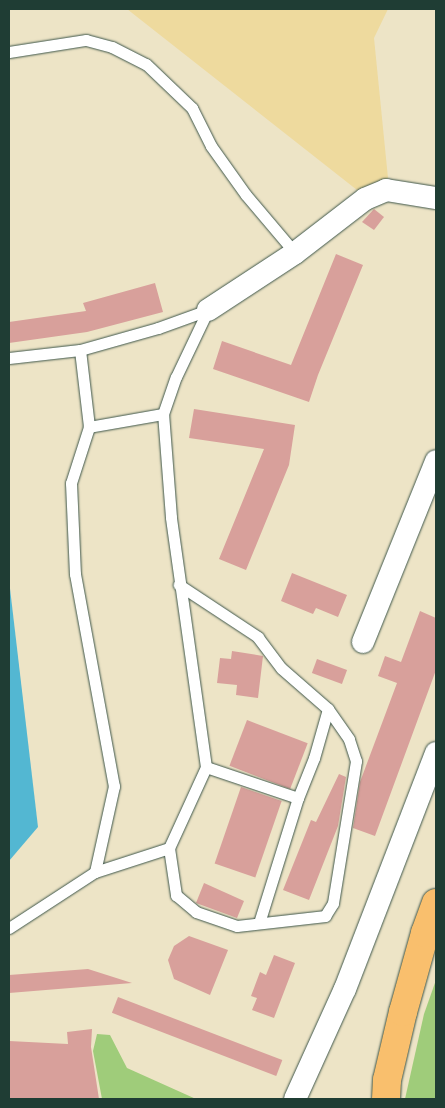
<!DOCTYPE html>
<style>
body{margin:0}
#map{position:relative;width:445px;height:1108px;overflow:hidden;background:#ede4c6;font-family:Sriracha,sans-serif}
div>[style]{position:absolute}
.green>*{inset:0;background:#9fcc7a}
.sand>*{inset:0;background:#eeda9e}
.water>*{inset:0;background:#53b7d2}
.building>*{inset:0;background:#d8a09b;transform-origin:0 0}
.roads{filter:drop-shadow(0 0 1px #3e564a) drop-shadow(0 0 1px #3e564a)}
.lane>*{height:11px;margin:-5.5px;padding:0 5.5px;transform-origin:5.5px;border-radius:5.5px;background:#fff}
.street>*{height:22px;margin:-11px;padding:0 11px;transform-origin:11px;border-radius:11px;background:#fff}
.primary>*{height:28px;margin:-14px;padding:0 14px;transform-origin:14px;border-radius:14px;background:#f9bf6d}
span{translate:-50% -50%;white-space:nowrap;text-align:center;line-height:1.15;-webkit-text-stroke:4px #fdfcf7;paint-order:stroke}
.frame{position:absolute;inset:0;border:10px solid #1f3d34;pointer-events:none}
</style>
<div id="map">
<div class="green">
<div style="clip-path:polygon(436px 980px,436px 1099px,405px 1099px,424px 1014px)"></div>
<div style="clip-path:polygon(97px 1034px,110px 1035px,127px 1068px,196px 1099px,102px 1099px,93px 1051px)"></div>
</div>
<div class="sand">
<div style="clip-path:polygon(127px 9px,388px 9px,374px 38px,388px 178px,357px 190px)"></div>
</div>
<div class="water">
<div style="clip-path:polygon(9px 580px,38px 827px,9px 861px)"></div>
</div>
<div class="building">
<div style="clip-path:polygon(374px 209px,384px 217px,374px 230px,362px 222px)"></div>
<div style="clip-path:polygon(336px 254px,363px 265px,318px 375px,309px 402px,213px 369px,222px 341px,291px 365px)"></div>
<div style="clip-path:polygon(155px 283px,163px 312px,87px 332px,9px 343px,9px 322px,86px 311px,83px 303px)"></div>
<div style="clip-path:polygon(194px 409px,295px 425px,289px 465px,246px 570px,219px 559px,264px 449px,189px 438px)"></div>
<div style="clip-path:polygon(292px 573px,347px 595px,338px 617px,316px 608px,313px 614px,281px 601px)"></div>
<div style="clip-path:polygon(420px 611px,436px 618px,436px 670px,375px 836px,353px 828px,360px 782px,397px 683px,378px 676px,385px 656px,401px 662px)"></div>
<div style="clip-path:polygon(232px 651px,263px 656px,258px 698px,236px 695px,237px 685px,217px 683px,220px 658px,231px 659px)"></div>
<div style="left:317px;top:659px;width:32px;height:15px;rotate:20deg"></div>
<div style="left:247px;top:720px;width:65px;height:49px;rotate:21deg"></div>
<div style="clip-path:polygon(339px 774px,346px 777px,338px 826px,309px 900px,283px 890px,311px 820px,316px 822px)"></div>
<div style="left:241px;top:787px;width:43px;height:81px;rotate:19deg"></div>
<div style="clip-path:polygon(204px 883px,244px 901px,237px 918px,196px 903px)"></div>
<div style="clip-path:polygon(189px 936px,228px 950px,210px 995px,174px 979px,168px 960px,174px 946px)"></div>
<div style="clip-path:polygon(274px 955px,295px 963px,274px 1018px,252px 1010px,257px 998px,251px 996px,260px 972px,266px 975px)"></div>
<div style="clip-path:polygon(88px 969px,132px 983px,9px 993px,9px 975px)"></div>
<div style="left:118px;top:997px;width:176px;height:17px;rotate:21deg"></div>
<div style="clip-path:polygon(92px 1029px,91px 1047px,99px 1099px,9px 1099px,9px 1041px,68px 1044px,67px 1032px)"></div>
</div>
<div class="roads">
<div class="lane">
<div style="left:9px;top:52px;width:78px;rotate:-8.9deg"></div>
<div style="left:86px;top:40px;width:27px;rotate:15deg"></div>
<div style="left:112px;top:47px;width:38px;rotate:27deg"></div>
<div style="left:146px;top:64px;width:64px;rotate:43.7deg"></div>
<div style="left:192px;top:108px;width:42px;rotate:63.4deg"></div>
<div style="left:211px;top:146px;width:60px;rotate:54.5deg"></div>
<div style="left:246px;top:195px;width:76px;rotate:49.8deg"></div>
<div style="left:80px;top:350px;width:78px;rotate:83.3deg"></div>
<div style="left:89px;top:427px;width:59px;rotate:107.8deg"></div>
<div style="left:71px;top:483px;width:91px;rotate:87.5deg"></div>
<div style="left:75px;top:574px;width:216px;rotate:79.6deg"></div>
<div style="left:114px;top:786px;width:88px;rotate:102.5deg"></div>
<div style="left:9px;top:358px;width:71px;rotate:-6.4deg"></div>
<div style="left:80px;top:350px;width:81px;rotate:-15.8deg"></div>
<div style="left:158px;top:328px;width:53px;rotate:-19.8deg"></div>
<div style="left:89px;top:427px;width:75px;rotate:-10deg"></div>
<div style="left:206px;top:767px;width:97px;rotate:18.6deg"></div>
<div style="left:298px;top:798px;width:43px;rotate:-68.2deg"></div>
<div style="left:314px;top:758px;width:51px;rotate:-74.1deg"></div>
<div style="left:169px;top:848px;width:48px;rotate:81.5deg"></div>
<div style="left:176px;top:895px;width:26px;rotate:40deg"></div>
<div style="left:196px;top:912px;width:43px;rotate:18.9deg"></div>
<div style="left:237px;top:926px;width:89px;rotate:-6.5deg"></div>
<div style="left:325px;top:916px;width:15px;rotate:-58deg"></div>
<div style="left:333px;top:903px;width:144px;rotate:-80.8deg"></div>
<div style="left:356px;top:761px;width:23px;rotate:-108deg"></div>
<div style="left:349px;top:739px;width:37px;rotate:-125deg"></div>
<div style="left:328px;top:709px;width:62px;rotate:-138.9deg"></div>
<div style="left:281px;top:668px;width:39px;rotate:-127deg"></div>
<div style="left:258px;top:637px;width:95px;rotate:-146.6deg"></div>
<div style="left:259px;top:923px;width:131px;rotate:-72.7deg"></div>
<div style="left:9px;top:928px;width:103px;rotate:-33.1deg"></div>
<div style="left:95px;top:872px;width:78px;rotate:-18deg"></div>
<div style="left:169px;top:848px;width:89px;rotate:-65.4deg"></div>
<div style="left:206px;top:767px;width:252px;rotate:-98deg"></div>
<div style="left:171px;top:517px;width:103px;rotate:-94.4deg"></div>
<div style="left:163px;top:414px;width:39px;rotate:-71deg"></div>
<div style="left:176px;top:377px;width:74px;rotate:-64.5deg"></div>
</div>
<div class="street">
<div style="left:208px;top:310px;width:104px;rotate:-33.2deg"></div>
<div style="left:295px;top:253px;width:88px;rotate:-37.6deg"></div>
<div style="left:365px;top:199px;width:23px;rotate:-23deg"></div>
<div style="left:386px;top:190px;width:51px;rotate:9.1deg"></div>
<div style="left:363px;top:642px;width:195px;rotate:-68deg"></div>
<div style="left:295px;top:1099px;width:121px;rotate:-65.6deg"></div>
<div style="left:345px;top:989px;width:253px;rotate:-68.9deg"></div>
</div>
<div class="primary">
<div style="left:386px;top:1099px;width:19px;rotate:-87deg"></div>
<div style="left:387px;top:1080px;width:70px;rotate:-76.8deg"></div>
<div style="left:403px;top:1012px;width:82px;rotate:-74.4deg"></div>
<div style="left:425px;top:933px;width:32px;rotate:-70deg"></div>
</div>
</div>
<div class="frame"></div>
</div>
